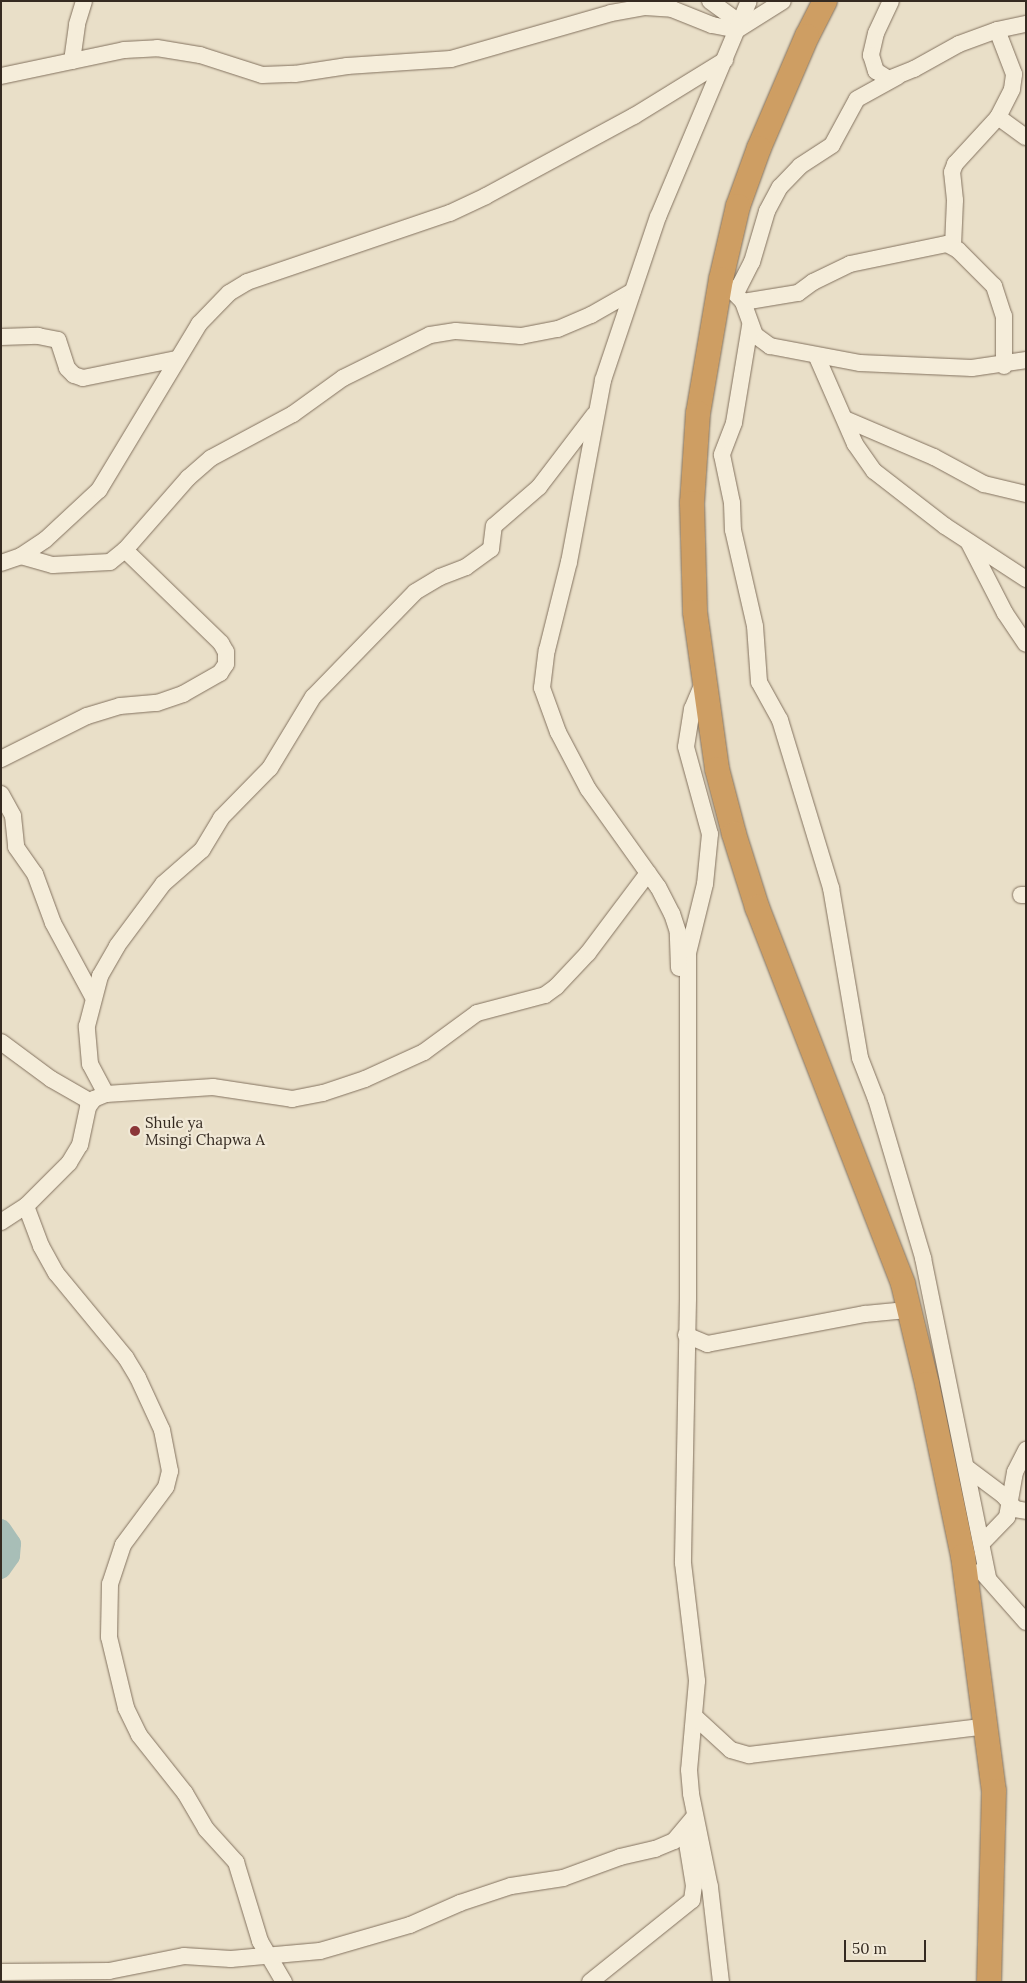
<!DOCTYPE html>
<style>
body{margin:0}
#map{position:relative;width:1027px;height:1983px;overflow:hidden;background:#e9dfc8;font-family:Lora,serif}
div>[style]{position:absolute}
.river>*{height:20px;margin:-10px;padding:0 10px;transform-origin:10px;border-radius:10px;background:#a8beb7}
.roads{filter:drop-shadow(0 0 1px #83725f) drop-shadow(0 0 1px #83725f)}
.minor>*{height:16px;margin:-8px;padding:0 8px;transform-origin:8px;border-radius:8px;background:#f5edda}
.highway>*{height:24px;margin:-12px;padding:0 12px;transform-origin:12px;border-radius:12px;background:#ce9e63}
.dots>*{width:14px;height:14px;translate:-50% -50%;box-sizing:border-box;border:2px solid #f1e9d7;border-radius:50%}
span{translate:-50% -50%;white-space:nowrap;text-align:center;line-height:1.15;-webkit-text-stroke:4.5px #f1e9d7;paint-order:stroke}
.poi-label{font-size:15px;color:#352a21}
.left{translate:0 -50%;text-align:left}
.frame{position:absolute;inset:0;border:2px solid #352a21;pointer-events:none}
.scale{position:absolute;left:844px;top:1940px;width:82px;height:22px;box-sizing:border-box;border:2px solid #352a21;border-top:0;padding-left:6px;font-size:15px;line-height:18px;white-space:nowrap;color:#352a21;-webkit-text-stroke:4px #f1e9d7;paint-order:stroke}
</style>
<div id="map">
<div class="river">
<div style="left:1px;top:1529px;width:18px;rotate:56deg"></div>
<div style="left:11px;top:1544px;width:12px;rotate:95deg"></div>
<div style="left:10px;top:1556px;width:16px;rotate:125deg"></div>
</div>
<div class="roads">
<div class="minor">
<div style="left:710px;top:1px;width:37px;rotate:36deg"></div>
<div style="left:891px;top:1px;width:35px;rotate:115deg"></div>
<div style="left:876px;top:33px;width:23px;rotate:103deg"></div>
<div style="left:871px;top:55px;width:17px;rotate:73deg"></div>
<div style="left:876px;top:71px;width:15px;rotate:32deg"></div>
<div style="left:889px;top:79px;width:27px;rotate:-22deg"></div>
<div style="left:914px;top:69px;width:51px;rotate:-29.1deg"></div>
<div style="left:959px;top:44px;width:40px;rotate:-20.2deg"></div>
<div style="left:997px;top:30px;width:30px;rotate:-12deg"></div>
<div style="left:72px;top:61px;width:37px;rotate:-82deg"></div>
<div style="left:77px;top:24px;width:24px;rotate:-73deg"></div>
<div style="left:1px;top:76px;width:126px;rotate:-11.9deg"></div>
<div style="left:124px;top:50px;width:33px;rotate:-3deg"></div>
<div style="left:157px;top:48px;width:44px;rotate:9.2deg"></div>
<div style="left:200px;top:55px;width:65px;rotate:17.9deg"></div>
<div style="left:262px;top:75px;width:33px;rotate:-2deg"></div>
<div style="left:295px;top:74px;width:53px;rotate:-8.7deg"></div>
<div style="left:347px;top:66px;width:104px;rotate:-3.9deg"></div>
<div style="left:451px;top:59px;width:166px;rotate:-16deg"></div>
<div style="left:611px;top:13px;width:35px;rotate:-10deg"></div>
<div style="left:645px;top:7px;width:27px;rotate:4deg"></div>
<div style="left:672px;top:9px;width:43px;rotate:21.8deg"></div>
<div style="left:712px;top:25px;width:25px;rotate:11deg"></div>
<div style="left:737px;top:30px;width:54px;rotate:-32.2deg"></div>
<div style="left:998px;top:117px;width:34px;rotate:36deg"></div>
<div style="left:953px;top:246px;width:46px;rotate:-87.5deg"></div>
<div style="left:955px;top:200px;width:28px;rotate:-96deg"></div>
<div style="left:952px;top:172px;width:9px;rotate:-69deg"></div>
<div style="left:955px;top:164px;width:64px;rotate:-47.5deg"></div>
<div style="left:998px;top:117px;width:31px;rotate:-63deg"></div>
<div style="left:1012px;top:89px;width:15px;rotate:-82deg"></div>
<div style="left:1014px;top:74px;width:47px;rotate:-111.1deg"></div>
<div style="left:721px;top:279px;width:32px;rotate:46deg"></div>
<div style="left:743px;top:302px;width:35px;rotate:70deg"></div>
<div style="left:755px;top:335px;width:19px;rotate:36deg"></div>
<div style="left:770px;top:346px;width:92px;rotate:10.7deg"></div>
<div style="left:860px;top:363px;width:112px;rotate:2.6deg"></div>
<div style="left:972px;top:368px;width:55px;rotate:-8.4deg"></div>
<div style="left:736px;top:293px;width:35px;rotate:-63deg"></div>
<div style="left:752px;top:262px;width:53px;rotate:-73.6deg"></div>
<div style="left:767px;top:211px;width:27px;rotate:-62deg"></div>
<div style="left:780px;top:187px;width:29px;rotate:-46deg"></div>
<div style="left:800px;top:166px;width:38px;rotate:-33deg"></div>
<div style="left:832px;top:145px;width:52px;rotate:-61.5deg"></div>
<div style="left:857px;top:99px;width:46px;rotate:-28.8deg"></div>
<div style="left:743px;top:302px;width:56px;rotate:-9.3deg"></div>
<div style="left:798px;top:293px;width:19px;rotate:-36deg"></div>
<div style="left:813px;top:282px;width:41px;rotate:-25.9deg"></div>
<div style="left:850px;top:264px;width:99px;rotate:-11.7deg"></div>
<div style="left:947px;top:244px;width:13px;rotate:29deg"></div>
<div style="left:958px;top:250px;width:51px;rotate:45deg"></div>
<div style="left:994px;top:286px;width:32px;rotate:72deg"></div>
<div style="left:1004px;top:316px;width:50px;rotate:90deg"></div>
<div style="left:750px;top:326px;width:98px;rotate:99.4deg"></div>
<div style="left:734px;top:423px;width:34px;rotate:111deg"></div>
<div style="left:722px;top:455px;width:49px;rotate:78.2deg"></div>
<div style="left:732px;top:503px;width:27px;rotate:88deg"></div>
<div style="left:733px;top:530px;width:98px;rotate:77.1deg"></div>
<div style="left:755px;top:626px;width:56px;rotate:85.9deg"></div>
<div style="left:759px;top:682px;width:43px;rotate:61.1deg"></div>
<div style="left:780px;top:720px;width:176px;rotate:73.1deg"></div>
<div style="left:831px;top:888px;width:172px;rotate:80.3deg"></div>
<div style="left:860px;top:1058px;width:44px;rotate:68.7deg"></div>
<div style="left:876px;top:1099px;width:166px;rotate:73.5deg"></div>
<div style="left:923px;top:1258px;width:326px;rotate:78.5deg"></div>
<div style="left:1px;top:337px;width:37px;rotate:-2deg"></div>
<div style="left:38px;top:336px;width:20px;rotate:11deg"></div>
<div style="left:58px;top:340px;width:29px;rotate:72deg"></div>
<div style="left:67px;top:368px;width:10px;rotate:45deg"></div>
<div style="left:74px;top:375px;width:9px;rotate:18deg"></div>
<div style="left:83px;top:378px;width:95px;rotate:-11.5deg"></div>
<div style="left:817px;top:357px;width:95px;rotate:66.4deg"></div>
<div style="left:855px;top:444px;width:33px;rotate:55deg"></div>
<div style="left:874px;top:471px;width:90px;rotate:37.8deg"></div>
<div style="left:945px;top:526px;width:97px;rotate:33.2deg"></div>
<div style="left:845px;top:419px;width:97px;rotate:23.1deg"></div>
<div style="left:934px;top:457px;width:57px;rotate:28.4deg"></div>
<div style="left:984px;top:484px;width:43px;rotate:13.4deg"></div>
<div style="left:969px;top:543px;width:79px;rotate:62.8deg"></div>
<div style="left:1005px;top:613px;width:37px;rotate:56deg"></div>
<div style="left:21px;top:556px;width:33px;rotate:16deg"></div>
<div style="left:53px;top:565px;width:57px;rotate:-3deg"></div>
<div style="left:110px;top:562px;width:19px;rotate:-39deg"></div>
<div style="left:125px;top:550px;width:96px;rotate:-48.8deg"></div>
<div style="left:188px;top:478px;width:30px;rotate:-41deg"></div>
<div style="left:211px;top:458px;width:93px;rotate:-28.2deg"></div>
<div style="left:293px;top:414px;width:62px;rotate:-35.8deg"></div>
<div style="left:343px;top:378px;width:97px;rotate:-26.3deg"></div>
<div style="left:430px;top:335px;width:26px;rotate:-9deg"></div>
<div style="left:456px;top:331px;width:65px;rotate:4.4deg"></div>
<div style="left:521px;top:336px;width:38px;rotate:-11deg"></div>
<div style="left:558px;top:329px;width:36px;rotate:-23deg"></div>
<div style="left:591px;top:315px;width:48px;rotate:-29.7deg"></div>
<div style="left:1px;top:563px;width:21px;rotate:-19deg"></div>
<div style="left:21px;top:556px;width:29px;rotate:-34deg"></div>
<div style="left:45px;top:540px;width:74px;rotate:-42.8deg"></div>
<div style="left:99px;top:490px;width:194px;rotate:-58.9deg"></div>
<div style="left:199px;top:324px;width:43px;rotate:-45.9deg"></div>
<div style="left:229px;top:293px;width:21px;rotate:-31deg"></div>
<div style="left:247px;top:282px;width:214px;rotate:-18.8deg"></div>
<div style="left:450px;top:213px;width:40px;rotate:-25deg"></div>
<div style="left:486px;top:196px;width:168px;rotate:-28.4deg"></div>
<div style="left:634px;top:116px;width:107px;rotate:-31.6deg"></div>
<div style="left:704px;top:681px;width:30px;rotate:113deg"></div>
<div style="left:692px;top:709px;width:38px;rotate:99deg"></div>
<div style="left:686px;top:747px;width:90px;rotate:74.6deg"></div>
<div style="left:710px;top:834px;width:50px;rotate:95.7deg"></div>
<div style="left:705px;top:884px;width:71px;rotate:103.8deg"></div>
<div style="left:688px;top:953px;width:346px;rotate:90deg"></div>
<div style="left:688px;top:1299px;width:264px;rotate:91.1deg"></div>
<div style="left:683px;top:1563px;width:119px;rotate:83.2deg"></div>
<div style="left:697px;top:1681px;width:89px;rotate:95.1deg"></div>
<div style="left:689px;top:1770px;width:24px;rotate:85deg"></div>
<div style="left:691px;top:1794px;width:95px;rotate:78.5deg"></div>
<div style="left:710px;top:1887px;width:96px;rotate:83.4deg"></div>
<div style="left:1px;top:759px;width:96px;rotate:-26.6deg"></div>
<div style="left:87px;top:716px;width:34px;rotate:-17deg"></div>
<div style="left:120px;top:706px;width:37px;rotate:-5deg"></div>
<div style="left:157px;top:703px;width:28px;rotate:-19deg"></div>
<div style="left:183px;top:694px;width:43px;rotate:-29.6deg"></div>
<div style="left:220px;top:673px;width:11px;rotate:-56deg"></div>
<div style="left:226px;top:664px;width:12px;rotate:-90deg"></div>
<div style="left:226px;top:652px;width:10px;rotate:-119deg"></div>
<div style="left:221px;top:643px;width:134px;rotate:-135.9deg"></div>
<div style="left:1px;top:794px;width:25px;rotate:61deg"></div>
<div style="left:13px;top:816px;width:31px;rotate:84deg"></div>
<div style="left:16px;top:847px;width:33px;rotate:55deg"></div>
<div style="left:35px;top:874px;width:52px;rotate:69.8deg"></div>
<div style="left:53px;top:923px;width:84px;rotate:61.6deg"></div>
<div style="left:1021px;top:895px;width:5px"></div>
<div style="left:679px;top:968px;width:36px;rotate:-92deg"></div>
<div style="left:678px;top:932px;width:19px;rotate:-108deg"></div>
<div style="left:672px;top:914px;width:30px;rotate:-117deg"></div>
<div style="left:658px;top:887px;width:120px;rotate:-125.5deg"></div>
<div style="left:588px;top:789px;width:64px;rotate:-117.8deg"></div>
<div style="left:558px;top:732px;width:47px;rotate:-110deg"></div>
<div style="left:542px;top:688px;width:38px;rotate:-83deg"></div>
<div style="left:547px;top:650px;width:91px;rotate:-76deg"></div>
<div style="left:569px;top:562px;width:185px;rotate:-79.4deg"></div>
<div style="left:603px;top:380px;width:172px;rotate:-71.4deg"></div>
<div style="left:658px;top:217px;width:234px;rotate:-67.2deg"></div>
<div style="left:1px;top:1042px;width:62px;rotate:36.5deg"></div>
<div style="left:51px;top:1079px;width:46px;rotate:29.9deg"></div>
<div style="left:106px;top:1094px;width:34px;rotate:-118deg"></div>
<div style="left:90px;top:1064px;width:38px;rotate:-95deg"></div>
<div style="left:87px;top:1026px;width:52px;rotate:-75.4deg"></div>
<div style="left:100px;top:976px;width:34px;rotate:-60deg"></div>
<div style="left:117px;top:946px;width:77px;rotate:-53.4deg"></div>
<div style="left:163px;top:884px;width:52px;rotate:-41.1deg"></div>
<div style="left:202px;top:850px;width:37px;rotate:-59deg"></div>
<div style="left:221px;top:818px;width:70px;rotate:-45.6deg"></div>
<div style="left:270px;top:768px;width:83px;rotate:-58.8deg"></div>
<div style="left:313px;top:697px;width:146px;rotate:-45.8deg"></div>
<div style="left:415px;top:592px;width:29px;rotate:-31deg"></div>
<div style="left:440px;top:577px;width:28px;rotate:-21deg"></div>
<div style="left:466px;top:567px;width:31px;rotate:-36deg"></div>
<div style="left:491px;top:549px;width:23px;rotate:-83deg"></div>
<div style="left:494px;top:526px;width:60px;rotate:-40.9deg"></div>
<div style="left:539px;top:487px;width:91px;rotate:-52.6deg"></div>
<div style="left:26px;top:1206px;width:43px;rotate:69.4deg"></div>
<div style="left:41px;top:1246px;width:31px;rotate:61deg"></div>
<div style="left:56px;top:1273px;width:110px;rotate:50.5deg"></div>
<div style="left:126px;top:1358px;width:23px;rotate:59deg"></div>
<div style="left:138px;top:1378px;width:57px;rotate:65.2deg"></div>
<div style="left:162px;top:1430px;width:42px;rotate:79deg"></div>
<div style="left:170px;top:1471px;width:16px;rotate:104deg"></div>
<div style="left:166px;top:1487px;width:72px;rotate:126.6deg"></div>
<div style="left:123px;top:1545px;width:41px;rotate:108.4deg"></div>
<div style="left:110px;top:1584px;width:53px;rotate:91.1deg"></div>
<div style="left:109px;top:1637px;width:73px;rotate:76.5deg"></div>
<div style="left:126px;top:1708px;width:30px;rotate:64deg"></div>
<div style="left:139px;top:1735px;width:74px;rotate:51.6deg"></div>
<div style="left:185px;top:1793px;width:42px;rotate:59.7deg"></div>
<div style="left:206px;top:1829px;width:45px;rotate:47.7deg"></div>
<div style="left:236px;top:1862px;width:83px;rotate:73.1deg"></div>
<div style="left:260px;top:1941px;width:48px;rotate:59.7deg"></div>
<div style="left:1px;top:1222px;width:30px;rotate:-33deg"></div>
<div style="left:26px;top:1206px;width:61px;rotate:-45deg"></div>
<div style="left:69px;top:1163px;width:21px;rotate:-59deg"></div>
<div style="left:80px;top:1145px;width:39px;rotate:-78deg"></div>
<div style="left:88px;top:1107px;width:10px;rotate:-53deg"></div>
<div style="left:94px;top:1099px;width:13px;rotate:-23deg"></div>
<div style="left:106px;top:1094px;width:107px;rotate:-3.7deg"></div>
<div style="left:213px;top:1087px;width:80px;rotate:8.6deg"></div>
<div style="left:292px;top:1099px;width:32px;rotate:-11deg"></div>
<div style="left:323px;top:1093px;width:44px;rotate:-18.4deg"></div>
<div style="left:365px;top:1079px;width:65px;rotate:-24.6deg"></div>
<div style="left:424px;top:1052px;width:66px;rotate:-36.3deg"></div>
<div style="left:477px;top:1013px;width:70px;rotate:-14.8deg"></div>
<div style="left:545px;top:995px;width:14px;rotate:-36deg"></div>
<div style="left:556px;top:987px;width:47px;rotate:-46.7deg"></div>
<div style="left:588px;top:953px;width:100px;rotate:-53.1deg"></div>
<div style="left:686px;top:1335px;width:23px;rotate:23deg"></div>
<div style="left:707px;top:1344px;width:161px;rotate:-10.8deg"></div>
<div style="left:865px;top:1314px;width:42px;rotate:-5.4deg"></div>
<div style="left:967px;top:1468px;width:45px;rotate:36.9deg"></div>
<div style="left:1003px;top:1495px;width:18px;rotate:49deg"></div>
<div style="left:1015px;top:1509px;width:11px;rotate:10deg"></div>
<div style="left:983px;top:1542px;width:35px;rotate:-46deg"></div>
<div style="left:1007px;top:1517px;width:46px;rotate:-79.9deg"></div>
<div style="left:1015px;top:1472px;width:25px;rotate:-63deg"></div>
<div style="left:981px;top:1571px;width:68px;rotate:48.6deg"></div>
<div style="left:695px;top:1717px;width:49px;rotate:42.5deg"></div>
<div style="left:731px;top:1750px;width:19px;rotate:16deg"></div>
<div style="left:749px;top:1755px;width:240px;rotate:-6.9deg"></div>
<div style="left:1px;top:1972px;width:108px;rotate:-0.5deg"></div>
<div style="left:109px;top:1971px;width:76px;rotate:-11.3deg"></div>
<div style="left:184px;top:1956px;width:47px;rotate:3.7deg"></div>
<div style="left:231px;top:1959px;width:89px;rotate:-5.1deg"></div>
<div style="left:320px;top:1951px;width:94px;rotate:-16.1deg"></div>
<div style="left:410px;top:1925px;width:55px;rotate:-23.7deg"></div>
<div style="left:460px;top:1903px;width:54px;rotate:-18.4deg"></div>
<div style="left:511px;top:1886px;width:53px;rotate:-8.7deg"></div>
<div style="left:563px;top:1878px;width:61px;rotate:-20.2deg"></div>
<div style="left:620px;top:1857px;width:36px;rotate:-13deg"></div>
<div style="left:655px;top:1849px;width:21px;rotate:-23deg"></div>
<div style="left:674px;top:1841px;width:31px;rotate:-50deg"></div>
<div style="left:590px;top:1982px;width:131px;rotate:-38.8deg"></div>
<div style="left:692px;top:1900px;width:14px;rotate:-82deg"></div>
<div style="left:694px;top:1886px;width:56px;rotate:-99.3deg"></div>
</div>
<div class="highway">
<div style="left:825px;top:1px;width:39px;rotate:117deg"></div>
<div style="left:807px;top:36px;width:122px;rotate:113.2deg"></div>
<div style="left:759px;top:148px;width:62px;rotate:109.9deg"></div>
<div style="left:738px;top:206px;width:75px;rotate:103.1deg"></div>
<div style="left:721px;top:279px;width:136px;rotate:99.7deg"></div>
<div style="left:698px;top:413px;width:90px;rotate:93.8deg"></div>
<div style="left:692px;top:503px;width:109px;rotate:88.4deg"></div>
<div style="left:695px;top:612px;width:159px;rotate:82deg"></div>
<div style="left:717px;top:769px;width:67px;rotate:75.3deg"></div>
<div style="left:734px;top:834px;width:77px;rotate:72.5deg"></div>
<div style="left:757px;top:907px;width:404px;rotate:68.8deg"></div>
<div style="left:903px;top:1284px;width:103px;rotate:76.5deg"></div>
<div style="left:927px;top:1384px;width:176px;rotate:78.2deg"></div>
<div style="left:963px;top:1556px;width:237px;rotate:82.5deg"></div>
<div style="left:994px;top:1791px;width:191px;rotate:91.5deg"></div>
</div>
</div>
<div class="dots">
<div style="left:135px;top:1131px;background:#8b3638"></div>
</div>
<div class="poi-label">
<span class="left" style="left:145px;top:1131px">Shule ya<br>Msingi Chapwa A</span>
</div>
<div class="frame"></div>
<div class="scale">50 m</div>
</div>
